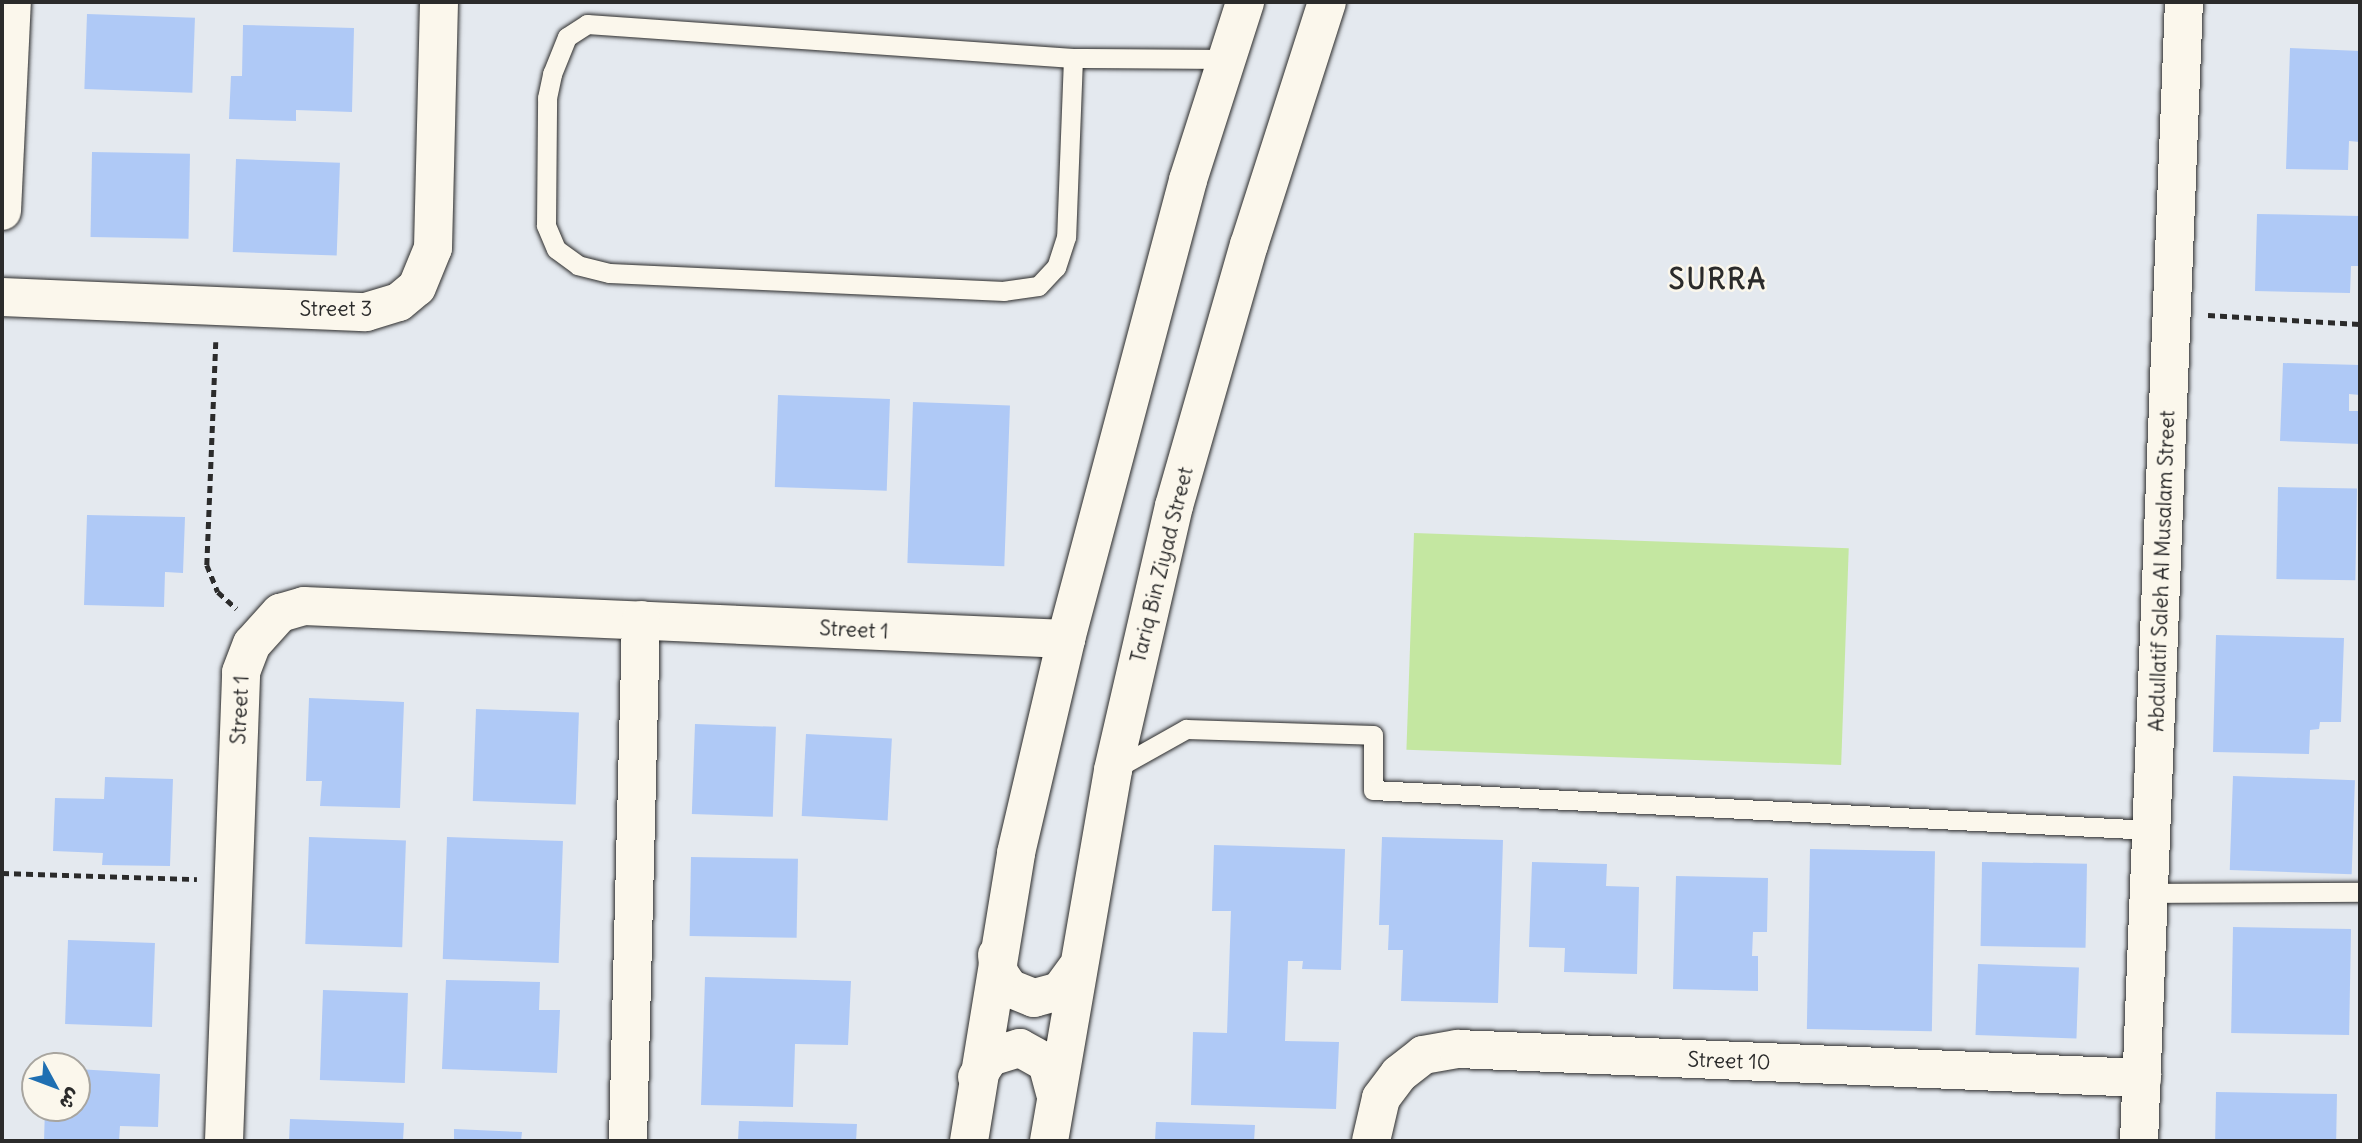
<!DOCTYPE html>
<meta charset="utf-8">
<style>
body{margin:0}
#map{position:relative;width:2362px;height:1143px;overflow:hidden;background:#e4e9ef;font-family:Delius,"Playpen Sans Arabic",sans-serif}
div>[style]{position:absolute}
.green>*{inset:0;background:#c4e7a1;transform-origin:0 0}
.building>*{inset:0;background:#afc9f6;transform-origin:0 0}
.path>*{height:4.5px;margin-top:-2.25px;transform-origin:0;background:repeating-linear-gradient(90deg,#2b2b2b 0 7px,transparent 0 12px)}
.roads{filter:drop-shadow(0 0 2px #2b2b2b) drop-shadow(0 0 2px #2b2b2b)}
.lane>*{height:19px;margin:-9.5px;padding:0 9.5px;transform-origin:9.5px;border-radius:9.5px;background:#fbf7ec}
.street>*{height:38px;margin:-19px;padding:0 19px;transform-origin:19px;border-radius:19px;background:#fbf7ec}
.secondary>*{height:38px;margin:-19px;padding:0 19px;transform-origin:19px;border-radius:19px;background:#fbf7ec}
span{translate:-50% -50%;white-space:nowrap;text-align:center;line-height:1.15;-webkit-text-stroke:5px #fbf7ec;paint-order:stroke}
.street-label{font-size:21px;color:#2b2b2b}
.district-label{font-size:28px;color:#2b2b2b;font-weight:700;letter-spacing:2px}
.frame{position:absolute;inset:0;border:4px solid #2b2b2b;pointer-events:none}
.north{position:absolute;left:21px;top:1052px;width:70px;height:70px;box-sizing:border-box;background:#fbf7ec;border:2px solid #a8a59f;border-radius:50%;rotate:131deg;font-size:19px;font-weight:700;line-height:28px;text-align:center;color:#2b2b2b}
.north::after{content:'';display:block;margin:auto;width:24px;height:32px;background:#1f6fb2;clip-path:polygon(50% 0,100% 100%,50% 72%,0 100%)}
</style>
<div id="map">
<div class="green">
<div style="left:1414px;top:533px;width:435px;height:217px;rotate:2deg"></div>
</div>
<div class="building">
<div style="left:87px;top:14px;width:108px;height:75px;rotate:2deg"></div>
<div style="clip-path:polygon(243px 25px,354px 28px,352px 112px,296px 110px,296px 121px,229px 119px,231px 76px,242px 76px)"></div>
<div style="clip-path:polygon(2290px 48px,2360px 51px,2360px 142px,2349px 141px,2348px 170px,2286px 169px)"></div>
<div style="left:92px;top:152px;width:98px;height:85px;rotate:1deg"></div>
<div style="left:236px;top:159px;width:104px;height:93px;rotate:2deg"></div>
<div style="clip-path:polygon(2257px 214px,2360px 216px,2360px 266px,2351px 266px,2350px 293px,2255px 291px)"></div>
<div style="clip-path:polygon(2283px 363px,2360px 365px,2360px 395px,2349px 394px,2349px 411px,2360px 411px,2360px 444px,2280px 441px)"></div>
<div style="left:778px;top:395px;width:112px;height:92px;rotate:2deg"></div>
<div style="left:913px;top:402px;width:97px;height:161px;rotate:2deg"></div>
<div style="left:2278px;top:487px;width:79px;height:92px;rotate:1deg"></div>
<div style="clip-path:polygon(87px 515px,185px 517px,183px 573px,165px 572px,164px 607px,84px 605px)"></div>
<div style="clip-path:polygon(2216px 635px,2344px 638px,2341px 722px,2320px 722px,2319px 729px,2310px 730px,2309px 754px,2213px 752px)"></div>
<div style="clip-path:polygon(309px 698px,404px 702px,400px 808px,320px 806px,322px 781px,306px 781px)"></div>
<div style="left:476px;top:709px;width:103px;height:92px;rotate:2deg"></div>
<div style="left:695px;top:724px;width:81px;height:90px;rotate:2deg"></div>
<div style="left:806px;top:734px;width:86px;height:82px;rotate:3deg"></div>
<div style="left:2233px;top:776px;width:122px;height:94px;rotate:2deg"></div>
<div style="clip-path:polygon(105px 777px,173px 779px,170px 866px,102px 865px,103px 853px,53px 851px,55px 798px,104px 799px)"></div>
<div style="left:309px;top:837px;width:97px;height:107px;rotate:2deg"></div>
<div style="left:447px;top:837px;width:116px;height:122px;rotate:2deg"></div>
<div style="clip-path:polygon(1382px 837px,1503px 840px,1498px 1003px,1401px 1001px,1403px 950px,1388px 950px,1389px 925px,1379px 925px)"></div>
<div style="clip-path:polygon(1214px 845px,1345px 849px,1341px 970px,1302px 969px,1303px 961px,1288px 961px,1285px 1041px,1339px 1042px,1336px 1109px,1191px 1105px,1193px 1032px,1227px 1033px,1231px 911px,1212px 911px)"></div>
<div style="left:1810px;top:849px;width:125px;height:180px;rotate:1deg"></div>
<div style="left:691px;top:857px;width:107px;height:79px;rotate:1deg"></div>
<div style="clip-path:polygon(1532px 862px,1607px 864px,1606px 886px,1639px 887px,1637px 974px,1564px 972px,1565px 948px,1529px 947px)"></div>
<div style="left:1982px;top:862px;width:105px;height:84px;rotate:1deg"></div>
<div style="clip-path:polygon(1676px 876px,1768px 878px,1767px 932px,1753px 932px,1752px 956px,1758px 956px,1758px 991px,1673px 989px)"></div>
<div style="left:2233px;top:927px;width:118px;height:106px;rotate:1deg"></div>
<div style="left:68px;top:940px;width:87px;height:84px;rotate:2deg"></div>
<div style="left:1978px;top:964px;width:101px;height:71px;rotate:2deg"></div>
<div style="clip-path:polygon(705px 977px,851px 981px,848px 1045px,795px 1044px,793px 1107px,701px 1105px)"></div>
<div style="clip-path:polygon(446px 980px,540px 982px,539px 1010px,560px 1010px,557px 1073px,442px 1069px)"></div>
<div style="left:323px;top:990px;width:85px;height:90px;rotate:2deg"></div>
<div style="clip-path:polygon(77px 1069px,160px 1074px,158px 1127px,120px 1126px,119px 1141px,44px 1141px,45px 1108px,77px 1108px)"></div>
<div style="left:2216px;top:1092px;width:121px;height:49px;rotate:1deg"></div>
<div style="clip-path:polygon(290px 1119px,404px 1123px,403px 1141px,289px 1141px)"></div>
<div style="clip-path:polygon(739px 1121px,857px 1124px,856px 1141px,738px 1141px)"></div>
<div style="clip-path:polygon(1156px 1122px,1255px 1125px,1254px 1141px,1155px 1141px)"></div>
<div style="clip-path:polygon(454px 1129px,522px 1132px,521px 1141px,454px 1141px)"></div>
</div>
<div class="path">
<div style="left:2208px;top:315px;width:152px;rotate:3.4deg"></div>
<div style="left:216px;top:342px;width:223px;rotate:92.3deg"></div>
<div style="left:207px;top:565px;width:29px;rotate:68deg"></div>
<div style="left:218px;top:592px;width:25px;rotate:42deg"></div>
<div style="left:2px;top:873px;width:195px;rotate:1.8deg"></div>
</div>
<div class="roads">
<div class="lane">
<div style="left:1073px;top:58px;width:179px;rotate:92.2deg"></div>
<div style="left:1066px;top:237px;width:32px;rotate:108deg"></div>
<div style="left:1056px;top:267px;width:26px;rotate:133deg"></div>
<div style="left:1038px;top:286px;width:34px;rotate:172deg"></div>
<div style="left:1004px;top:291px;width:395px;rotate:-177.4deg"></div>
<div style="left:609px;top:273px;width:32px;rotate:-166deg"></div>
<div style="left:578px;top:265px;width:27px;rotate:-144deg"></div>
<div style="left:556px;top:249px;width:26px;rotate:-113deg"></div>
<div style="left:546px;top:225px;width:127px;rotate:-89.5deg"></div>
<div style="left:547px;top:98px;width:25px;rotate:-78deg"></div>
<div style="left:552px;top:74px;width:40px;rotate:-68deg"></div>
<div style="left:567px;top:37px;width:24px;rotate:-33deg"></div>
<div style="left:587px;top:24px;width:487px;rotate:4deg"></div>
<div style="left:1073px;top:58px;width:153px;rotate:0.4deg"></div>
<div style="left:1113px;top:770px;width:84px;rotate:-29.3deg"></div>
<div style="left:1186px;top:729px;width:187px;rotate:1.8deg"></div>
<div style="left:1373px;top:735px;width:55px;rotate:90deg"></div>
<div style="left:1373px;top:790px;width:779px;rotate:2.94deg"></div>
<div style="left:2149px;top:893px;width:211px;rotate:-0.3deg"></div>
</div>
<div class="street">
<div style="left:2px;top:211px;width:209px;rotate:-87.3deg"></div>
<div style="left:2px;top:297px;width:364px;rotate:2.4deg"></div>
<div style="left:366px;top:312px;width:34px;rotate:-17deg"></div>
<div style="left:399px;top:302px;width:23px;rotate:-40deg"></div>
<div style="left:417px;top:287px;width:42px;rotate:-67.7deg"></div>
<div style="left:433px;top:248px;width:246px;rotate:-88.6deg"></div>
<div style="left:224px;top:1141px;width:469px;rotate:-87.9deg"></div>
<div style="left:241px;top:672px;width:30px;rotate:-69deg"></div>
<div style="left:252px;top:644px;width:42px;rotate:-47.9deg"></div>
<div style="left:280px;top:613px;width:25px;rotate:-16deg"></div>
<div style="left:304px;top:606px;width:763px;rotate:2.48deg"></div>
<div style="left:628px;top:1141px;width:521px;rotate:-88.57deg"></div>
<div style="left:1371px;top:1141px;width:44px;rotate:-76.9deg"></div>
<div style="left:1381px;top:1098px;width:30px;rotate:-53deg"></div>
<div style="left:1399px;top:1074px;width:31px;rotate:-38deg"></div>
<div style="left:1423px;top:1055px;width:36px;rotate:-10deg"></div>
<div style="left:1458px;top:1049px;width:685px;rotate:2.43deg"></div>
<div style="left:2139px;top:1141px;width:1140px;rotate:-87.74deg"></div>
</div>
<div class="secondary">
<div style="left:997px;top:955px;width:18px;rotate:84deg"></div>
<div style="left:999px;top:973px;width:18px;rotate:56deg"></div>
<div style="left:1009px;top:988px;width:27px;rotate:22deg"></div>
<div style="left:1034px;top:998px;width:27px;rotate:-15deg"></div>
<div style="left:1060px;top:991px;width:27px;rotate:-54deg"></div>
<div style="left:977px;top:1077px;width:24px;rotate:-57deg"></div>
<div style="left:990px;top:1057px;width:31px;rotate:-17deg"></div>
<div style="left:1020px;top:1048px;width:31px;rotate:29deg"></div>
<div style="left:1047px;top:1063px;width:31px;rotate:75deg"></div>
<div style="left:969px;top:1141px;width:292px;rotate:-80.7deg"></div>
<div style="left:1016px;top:853px;width:220px;rotate:-76.8deg"></div>
<div style="left:1066px;top:639px;width:475px;rotate:-75.1deg"></div>
<div style="left:1188px;top:180px;width:187px;rotate:-72.2deg"></div>
<div style="left:1049px;top:1141px;width:376px;rotate:-80.2deg"></div>
<div style="left:1113px;top:770px;width:271px;rotate:-77deg"></div>
<div style="left:1174px;top:506px;width:272px;rotate:-74deg"></div>
<div style="left:1249px;top:245px;width:255px;rotate:-72.2deg"></div>
</div>
</div>
<div class="street-label">
<span style="left:336px;top:309px">Street 3</span>
<span style="left:1162px;top:565px;rotate:-76deg">Tariq Bin Ziyad Street</span>
<span style="left:2162px;top:571px;rotate:-88deg">Abdullatif Saleh Al Musalam Street</span>
<span style="left:854px;top:630px;rotate:3deg">Street 1</span>
<span style="left:240px;top:710px;rotate:-87deg">Street 1</span>
<span style="left:1729px;top:1061px;rotate:2deg">Street 10</span>
</div>
<div class="district-label">
<span style="left:1718px;top:279px">SURRA</span>
</div>
<div class="frame"></div>
<div class="north">ش</div>
</div>
